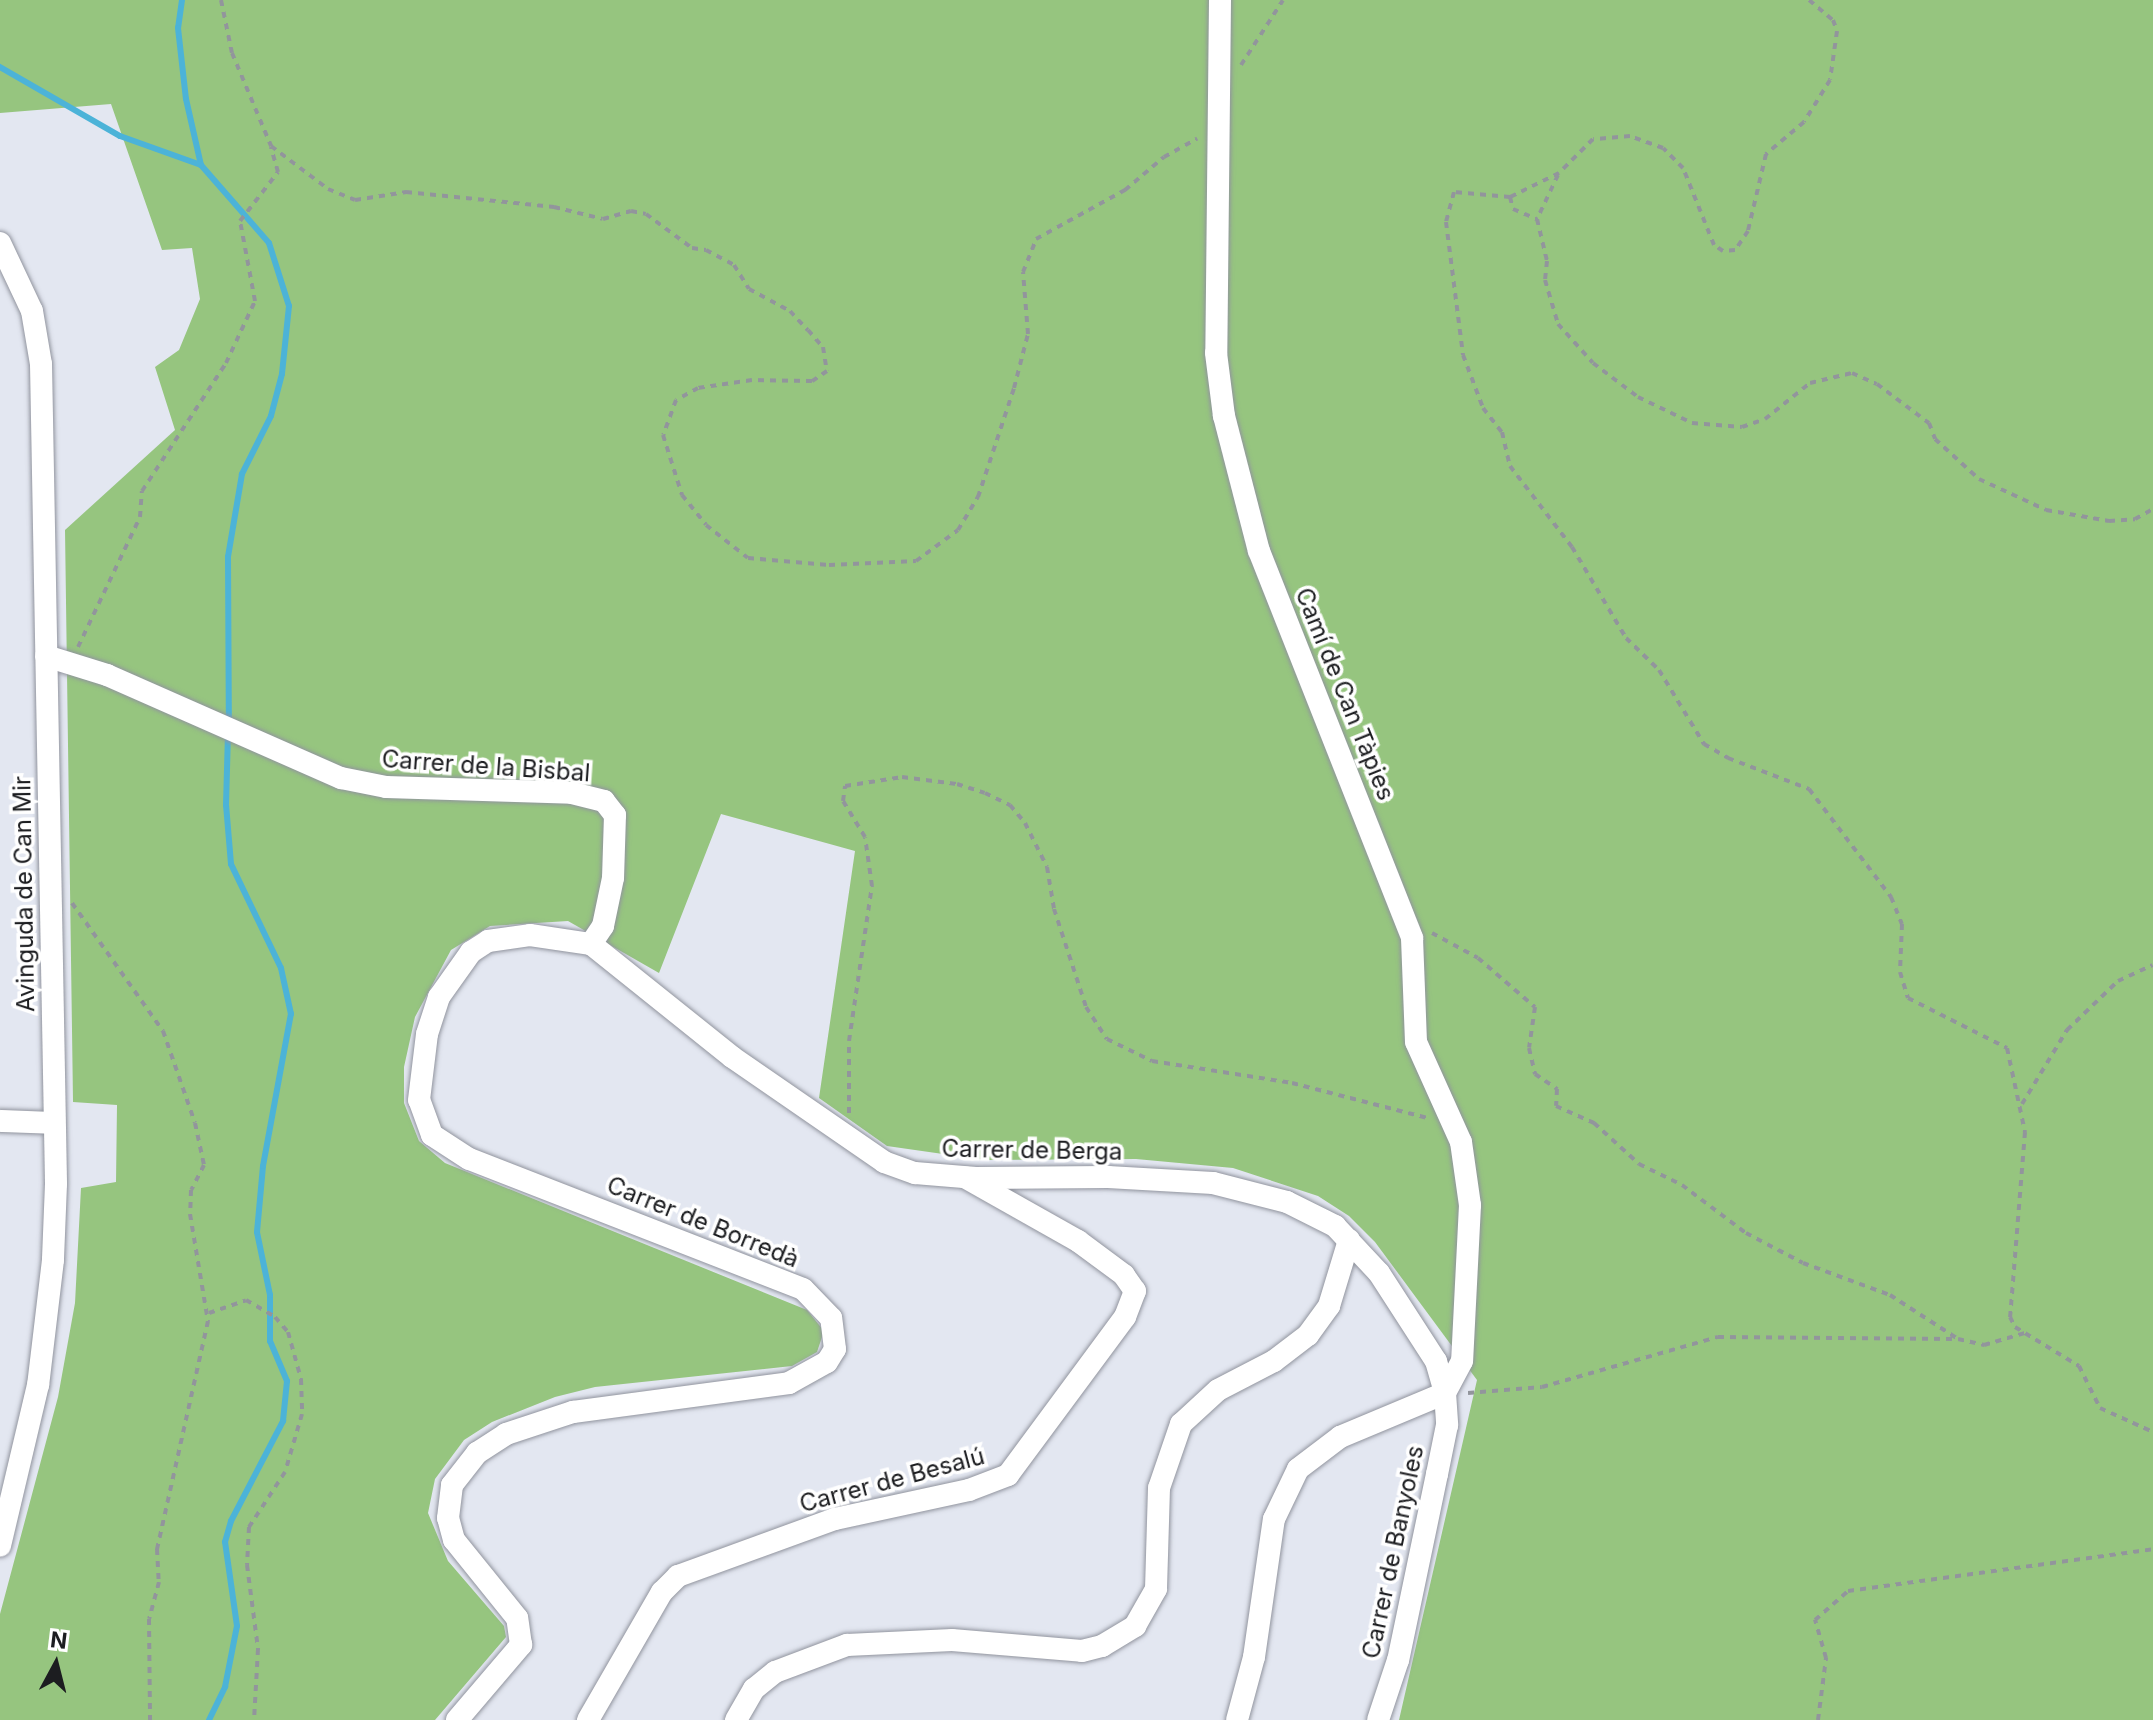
<!DOCTYPE html>
<meta charset="utf-8">
<style>
body{margin:0}
#map{position:relative;width:2153px;height:1720px;overflow:hidden;background:#e3e7f1;font-family:Inter,sans-serif}
div>[style]{position:absolute}
.green>*{inset:0;background:#96c57f}
.stream>*{height:6px;margin:-3px;padding:0 3px;transform-origin:3px;border-radius:3px;background:#4cb3d8}
.path>*{height:4px;margin-top:-2px;transform-origin:0;background:repeating-linear-gradient(90deg,#92959c 0 6px,transparent 0 12px)}
.roads{filter:drop-shadow(0 0 2px #91949e) drop-shadow(0 0 2px #91949e)}
.minor>*{height:22px;margin:-11px;padding:0 11px;transform-origin:11px;border-radius:11px;background:#fff}
span{translate:-50% -50%;white-space:nowrap;text-align:center;line-height:1.15;-webkit-text-stroke:7px #fff;paint-order:stroke}
.street-label{font-size:24px;color:#1c1d20}
.north{position:absolute;left:16px;top:1624px;width:80px;height:80px;-webkit-text-stroke:6px #fff;paint-order:stroke;rotate:7deg;font-size:22px;font-weight:700;line-height:32px;text-align:center;color:#1c1d20}
.north::after{content:'';display:block;margin:auto;width:28px;height:36px;background:#1c1d20;clip-path:polygon(50% 0,100% 100%,50% 72%,0 100%)}
</style>
<div id="map">
<div class="green">
<div style="clip-path:polygon(0 0,2153px 0,2153px 1720px,1399px 1720px,1477px 1380px,1375px 1242px,1349px 1216px,1318px 1196px,1233px 1168px,1136px 1159px,985px 1160px,887px 1146px,819px 1098px,855px 851px,721px 814px,659px 973px,568px 921px,490px 926px,451px 950px,415px 1017px,404px 1067px,404px 1103px,419px 1141px,445px 1163px,807px 1310px,824px 1331px,817px 1352px,792px 1366px,595px 1387px,555px 1397px,492px 1422px,464px 1440px,435px 1479px,428px 1513px,448px 1561px,504px 1626px,506px 1637px,435px 1720px,0 1720px,0 1614px,58px 1397px,75px 1303px,81px 1188px,116px 1182px,117px 1105px,73px 1102px,65px 530px,175px 430px,155px 367px,179px 350px,200px 299px,192px 248px,162px 250px,111px 104px,0 113px)"></div>
</div>
<div class="stream">
<div style="left:182px;top:0;width:28px;rotate:98deg"></div>
<div style="left:178px;top:28px;width:71px;rotate:83.6deg"></div>
<div style="left:186px;top:99px;width:68px;rotate:77.2deg"></div>
<div style="left:201px;top:165px;width:103px;rotate:48.9deg"></div>
<div style="left:269px;top:243px;width:66px;rotate:72.4deg"></div>
<div style="left:289px;top:306px;width:68px;rotate:95.9deg"></div>
<div style="left:282px;top:374px;width:43px;rotate:104.7deg"></div>
<div style="left:271px;top:416px;width:65px;rotate:116.6deg"></div>
<div style="left:242px;top:474px;width:84px;rotate:99.6deg"></div>
<div style="left:228px;top:557px;width:165px;rotate:89.7deg"></div>
<div style="left:0;top:67px;width:138px;rotate:29.9deg"></div>
<div style="left:120px;top:136px;width:86px;rotate:19.7deg"></div>
<div style="left:209px;top:1720px;width:37px;rotate:-64deg"></div>
<div style="left:225px;top:1687px;width:62px;rotate:-78.9deg"></div>
<div style="left:237px;top:1626px;width:85px;rotate:-98.1deg"></div>
<div style="left:225px;top:1542px;width:22px;rotate:-74deg"></div>
<div style="left:231px;top:1521px;width:113px;rotate:-62.5deg"></div>
<div style="left:283px;top:1421px;width:40px;rotate:-84.3deg"></div>
<div style="left:287px;top:1381px;width:43px;rotate:-113deg"></div>
<div style="left:270px;top:1341px;width:46px;rotate:-90deg"></div>
<div style="left:270px;top:1295px;width:64px;rotate:-101.7deg"></div>
<div style="left:257px;top:1232px;width:66px;rotate:-84.8deg"></div>
<div style="left:263px;top:1166px;width:155px;rotate:-79.6deg"></div>
<div style="left:291px;top:1014px;width:47px;rotate:-102.3deg"></div>
<div style="left:281px;top:968px;width:115px;rotate:-115.7deg"></div>
<div style="left:231px;top:864px;width:59px;rotate:-94.8deg"></div>
<div style="left:226px;top:805px;width:72px;rotate:-88.4deg"></div>
</div>
<div class="path">
<div style="left:221px;top:0;width:54px;rotate:78.3deg"></div>
<div style="left:232px;top:53px;width:101px;rotate:67.2deg"></div>
<div style="left:271px;top:146px;width:71px;rotate:37deg"></div>
<div style="left:328px;top:189px;width:29px;rotate:22deg"></div>
<div style="left:355px;top:200px;width:52px;rotate:-8.9deg"></div>
<div style="left:406px;top:192px;width:149px;rotate:5.8deg"></div>
<div style="left:554px;top:207px;width:50px;rotate:13.8deg"></div>
<div style="left:603px;top:219px;width:29px;rotate:-16deg"></div>
<div style="left:631px;top:211px;width:15px;rotate:11deg"></div>
<div style="left:646px;top:214px;width:57px;rotate:36.5deg"></div>
<div style="left:692px;top:248px;width:14px;rotate:8deg"></div>
<div style="left:706px;top:250px;width:32px;rotate:28deg"></div>
<div style="left:734px;top:265px;width:28px;rotate:58deg"></div>
<div style="left:749px;top:289px;width:47px;rotate:28.2deg"></div>
<div style="left:790px;top:311px;width:26px;rotate:47deg"></div>
<div style="left:808px;top:330px;width:23px;rotate:49deg"></div>
<div style="left:823px;top:347px;width:24px;rotate:81deg"></div>
<div style="left:827px;top:371px;width:18px;rotate:146deg"></div>
<div style="left:812px;top:381px;width:60px;rotate:-179deg"></div>
<div style="left:752px;top:380px;width:55px;rotate:171.6deg"></div>
<div style="left:698px;top:388px;width:25px;rotate:151deg"></div>
<div style="left:676px;top:400px;width:37px;rotate:110deg"></div>
<div style="left:663px;top:435px;width:63px;rotate:72.4deg"></div>
<div style="left:682px;top:495px;width:38px;rotate:51deg"></div>
<div style="left:706px;top:525px;width:53px;rotate:38.2deg"></div>
<div style="left:748px;top:558px;width:81px;rotate:4.9deg"></div>
<div style="left:829px;top:565px;width:87px;rotate:-2.6deg"></div>
<div style="left:916px;top:561px;width:52px;rotate:-36.4deg"></div>
<div style="left:958px;top:530px;width:39px;rotate:-59deg"></div>
<div style="left:978px;top:497px;width:115px;rotate:-71.7deg"></div>
<div style="left:1014px;top:388px;width:56px;rotate:-75.5deg"></div>
<div style="left:1028px;top:334px;width:62px;rotate:-94.6deg"></div>
<div style="left:1023px;top:272px;width:35px;rotate:-68deg"></div>
<div style="left:1036px;top:239px;width:102px;rotate:-28.8deg"></div>
<div style="left:1125px;top:190px;width:51px;rotate:-40.2deg"></div>
<div style="left:1164px;top:157px;width:38px;rotate:-29deg"></div>
<div style="left:1809px;top:0;width:31px;rotate:40deg"></div>
<div style="left:1833px;top:20px;width:12px;rotate:70deg"></div>
<div style="left:1837px;top:31px;width:49px;rotate:98.1deg"></div>
<div style="left:1830px;top:80px;width:49px;rotate:121.8deg"></div>
<div style="left:1804px;top:122px;width:50px;rotate:139.9deg"></div>
<div style="left:1766px;top:154px;width:79px;rotate:103.2deg"></div>
<div style="left:1748px;top:231px;width:23px;rotate:124deg"></div>
<div style="left:1735px;top:250px;width:12px;rotate:175deg"></div>
<div style="left:1723px;top:251px;width:11px;rotate:-146deg"></div>
<div style="left:1714px;top:245px;width:83px;rotate:-111.9deg"></div>
<div style="left:1683px;top:168px;width:28px;rotate:-135deg"></div>
<div style="left:1663px;top:148px;width:35px;rotate:-160deg"></div>
<div style="left:1630px;top:136px;width:37px;rotate:175deg"></div>
<div style="left:1593px;top:139px;width:48px;rotate:135deg"></div>
<div style="left:1559px;top:173px;width:55px;rotate:153.9deg"></div>
<div style="left:1510px;top:197px;width:56px;rotate:-174.9deg"></div>
<div style="left:1454px;top:192px;width:31px;rotate:105deg"></div>
<div style="left:1446px;top:222px;width:134px;rotate:82.7deg"></div>
<div style="left:1463px;top:355px;width:57px;rotate:69.3deg"></div>
<div style="left:1483px;top:408px;width:31px;rotate:52deg"></div>
<div style="left:1502px;top:432px;width:35px;rotate:77deg"></div>
<div style="left:1510px;top:466px;width:102px;rotate:52.6deg"></div>
<div style="left:1572px;top:547px;width:106px;rotate:59.3deg"></div>
<div style="left:1626px;top:638px;width:46px;rotate:44.1deg"></div>
<div style="left:1659px;top:670px;width:87px;rotate:58.7deg"></div>
<div style="left:1704px;top:744px;width:28px;rotate:30deg"></div>
<div style="left:1728px;top:758px;width:87px;rotate:20.9deg"></div>
<div style="left:1809px;top:789px;width:136px;rotate:52.8deg"></div>
<div style="left:1891px;top:897px;width:29px;rotate:68deg"></div>
<div style="left:1902px;top:924px;width:48px;rotate:92.4deg"></div>
<div style="left:1900px;top:972px;width:27px;rotate:73deg"></div>
<div style="left:1908px;top:998px;width:111px;rotate:26.8deg"></div>
<div style="left:2007px;top:1048px;width:86px;rotate:77.9deg"></div>
<div style="left:2025px;top:1132px;width:186px;rotate:94.6deg"></div>
<div style="left:2010px;top:1317px;width:11px;rotate:63deg"></div>
<div style="left:2015px;top:1327px;width:75px;rotate:31.4deg"></div>
<div style="left:2079px;top:1366px;width:47px;rotate:63.4deg"></div>
<div style="left:2100px;top:1408px;width:58px;rotate:24.4deg"></div>
<div style="left:1241px;top:65px;width:77px;rotate:-57.1deg"></div>
<div style="left:1558px;top:175px;width:49px;rotate:115.5deg"></div>
<div style="left:1537px;top:219px;width:43px;rotate:76.6deg"></div>
<div style="left:1547px;top:261px;width:19px;rotate:96deg"></div>
<div style="left:1545px;top:280px;width:46px;rotate:73.5deg"></div>
<div style="left:1558px;top:324px;width:52px;rotate:48.1deg"></div>
<div style="left:1593px;top:363px;width:56px;rotate:37.1deg"></div>
<div style="left:1638px;top:397px;width:60px;rotate:25.7deg"></div>
<div style="left:1692px;top:423px;width:50px;rotate:4.6deg"></div>
<div style="left:1742px;top:427px;width:24px;rotate:-19deg"></div>
<div style="left:1765px;top:419px;width:58px;rotate:-38.7deg"></div>
<div style="left:1810px;top:383px;width:43px;rotate:-13.4deg"></div>
<div style="left:1852px;top:373px;width:27px;rotate:24deg"></div>
<div style="left:1877px;top:384px;width:65px;rotate:36.9deg"></div>
<div style="left:1929px;top:423px;width:17px;rotate:69deg"></div>
<div style="left:1935px;top:439px;width:59px;rotate:42.3deg"></div>
<div style="left:1979px;top:479px;width:74px;rotate:24.8deg"></div>
<div style="left:2046px;top:510px;width:64px;rotate:9.9deg"></div>
<div style="left:2109px;top:521px;width:26px;rotate:-4deg"></div>
<div style="left:2135px;top:519px;width:21px;rotate:-29deg"></div>
<div style="left:1510px;top:197px;width:12px;rotate:76deg"></div>
<div style="left:1513px;top:209px;width:26px;rotate:23deg"></div>
<div style="left:78px;top:647px;width:144px;rotate:-64.5deg"></div>
<div style="left:140px;top:517px;width:26px;rotate:-86deg"></div>
<div style="left:142px;top:491px;width:153px;rotate:-56.7deg"></div>
<div style="left:226px;top:363px;width:68px;rotate:-64.9deg"></div>
<div style="left:255px;top:301px;width:81px;rotate:-100.6deg"></div>
<div style="left:240px;top:221px;width:62px;rotate:-52.2deg"></div>
<div style="left:278px;top:172px;width:26px;rotate:-106deg"></div>
<div style="left:72px;top:903px;width:157px;rotate:54.6deg"></div>
<div style="left:163px;top:1031px;width:97px;rotate:70.8deg"></div>
<div style="left:195px;top:1123px;width:43px;rotate:77.9deg"></div>
<div style="left:204px;top:1165px;width:28px;rotate:117deg"></div>
<div style="left:191px;top:1190px;width:24px;rotate:92deg"></div>
<div style="left:190px;top:1214px;width:109px;rotate:80.5deg"></div>
<div style="left:208px;top:1321px;width:234px;rotate:102.6deg"></div>
<div style="left:157px;top:1549px;width:33px;rotate:87deg"></div>
<div style="left:159px;top:1582px;width:38px;rotate:105deg"></div>
<div style="left:149px;top:1619px;width:101px;rotate:89.4deg"></div>
<div style="left:1432px;top:933px;width:52px;rotate:28.5deg"></div>
<div style="left:1478px;top:958px;width:75px;rotate:40.7deg"></div>
<div style="left:1535px;top:1007px;width:41px;rotate:98.3deg"></div>
<div style="left:1529px;top:1048px;width:27px;rotate:77deg"></div>
<div style="left:1535px;top:1074px;width:27px;rotate:34deg"></div>
<div style="left:1557px;top:1089px;width:17px;rotate:93deg"></div>
<div style="left:1556px;top:1106px;width:42px;rotate:24.1deg"></div>
<div style="left:1594px;top:1123px;width:61px;rotate:42.3deg"></div>
<div style="left:1639px;top:1164px;width:48px;rotate:26deg"></div>
<div style="left:1682px;top:1185px;width:80px;rotate:36.9deg"></div>
<div style="left:1746px;top:1233px;width:64px;rotate:27.8deg"></div>
<div style="left:1803px;top:1263px;width:93px;rotate:20.2deg"></div>
<div style="left:1890px;top:1295px;width:81px;rotate:32.9deg"></div>
<div style="left:1958px;top:1339px;width:27px;rotate:13deg"></div>
<div style="left:1984px;top:1345px;width:43px;rotate:-16.3deg"></div>
<div style="left:2022px;top:1104px;width:87px;rotate:-58.7deg"></div>
<div style="left:2067px;top:1030px;width:71px;rotate:-43.9deg"></div>
<div style="left:2118px;top:981px;width:38px;rotate:-25deg"></div>
<div style="left:849px;top:1113px;width:72px;rotate:-90deg"></div>
<div style="left:849px;top:1041px;width:157px;rotate:-81.6deg"></div>
<div style="left:872px;top:886px;width:49px;rotate:-98.1deg"></div>
<div style="left:865px;top:837px;width:42px;rotate:-121.4deg"></div>
<div style="left:843px;top:801px;width:15px;rotate:-82deg"></div>
<div style="left:845px;top:786px;width:58px;rotate:-9deg"></div>
<div style="left:902px;top:777px;width:55px;rotate:7.3deg"></div>
<div style="left:957px;top:784px;width:29px;rotate:18deg"></div>
<div style="left:985px;top:793px;width:28px;rotate:26deg"></div>
<div style="left:1010px;top:805px;width:23px;rotate:50deg"></div>
<div style="left:1025px;top:823px;width:49px;rotate:63.4deg"></div>
<div style="left:1047px;top:867px;width:43px;rotate:80.5deg"></div>
<div style="left:1054px;top:909px;width:103px;rotate:71.9deg"></div>
<div style="left:1086px;top:1007px;width:38px;rotate:57deg"></div>
<div style="left:1107px;top:1039px;width:50px;rotate:26.1deg"></div>
<div style="left:1152px;top:1061px;width:142px;rotate:8.9deg"></div>
<div style="left:1292px;top:1083px;width:139px;rotate:14.5deg"></div>
<div style="left:209px;top:1313px;width:39px;rotate:-19deg"></div>
<div style="left:246px;top:1300px;width:34px;rotate:30deg"></div>
<div style="left:275px;top:1317px;width:20px;rotate:49deg"></div>
<div style="left:288px;top:1332px;width:49px;rotate:74.5deg"></div>
<div style="left:301px;top:1379px;width:35px;rotate:88deg"></div>
<div style="left:302px;top:1414px;width:60px;rotate:106.3deg"></div>
<div style="left:285px;top:1472px;width:66px;rotate:123.2deg"></div>
<div style="left:249px;top:1527px;width:38px;rotate:93deg"></div>
<div style="left:247px;top:1565px;width:85px;rotate:82.5deg"></div>
<div style="left:258px;top:1649px;width:71px;rotate:93.2deg"></div>
<div style="left:1468px;top:1393px;width:74px;rotate:-4.6deg"></div>
<div style="left:1542px;top:1387px;width:183px;rotate:-15.9deg"></div>
<div style="left:1718px;top:1337px;width:237px;rotate:0.5deg"></div>
<div style="left:1818px;top:1720px;width:63px;rotate:-82.6deg"></div>
<div style="left:1826px;top:1658px;width:40px;rotate:-106deg"></div>
<div style="left:1815px;top:1620px;width:44px;rotate:-41.3deg"></div>
<div style="left:1848px;top:1591px;width:308px;rotate:-7.8deg"></div>
</div>
<div class="roads">
<div class="minor">
<div style="left:1220px;top:0;width:353px;rotate:90.6deg"></div>
<div style="left:1216px;top:353px;width:64px;rotate:82.8deg"></div>
<div style="left:1224px;top:416px;width:139px;rotate:75.5deg"></div>
<div style="left:1259px;top:551px;width:416px;rotate:68.4deg"></div>
<div style="left:1412px;top:938px;width:104px;rotate:87.8deg"></div>
<div style="left:1416px;top:1042px;width:110px;rotate:65.8deg"></div>
<div style="left:1461px;top:1142px;width:64px;rotate:81.9deg"></div>
<div style="left:1470px;top:1205px;width:156px;rotate:92.9deg"></div>
<div style="left:1462px;top:1361px;width:36px;rotate:118deg"></div>
<div style="left:0;top:243px;width:75px;rotate:64.8deg"></div>
<div style="left:32px;top:311px;width:54px;rotate:80.4deg"></div>
<div style="left:41px;top:364px;width:820px;rotate:88.95deg"></div>
<div style="left:56px;top:1184px;width:76px;rotate:92.3deg"></div>
<div style="left:53px;top:1260px;width:126px;rotate:96.8deg"></div>
<div style="left:38px;top:1385px;width:165px;rotate:103.3deg"></div>
<div style="left:46px;top:656px;width:64px;rotate:17.3deg"></div>
<div style="left:107px;top:675px;width:256px;rotate:23.8deg"></div>
<div style="left:341px;top:778px;width:46px;rotate:11.3deg"></div>
<div style="left:386px;top:787px;width:186px;rotate:1.8deg"></div>
<div style="left:572px;top:793px;width:33px;rotate:14deg"></div>
<div style="left:604px;top:801px;width:18px;rotate:52deg"></div>
<div style="left:615px;top:815px;width:63px;rotate:91.8deg"></div>
<div style="left:613px;top:878px;width:49px;rotate:101.8deg"></div>
<div style="left:603px;top:926px;width:22px;rotate:124deg"></div>
<div style="left:0;top:1121px;width:54px;rotate:2.1deg"></div>
<div style="left:457px;top:1720px;width:99px;rotate:-49.5deg"></div>
<div style="left:521px;top:1645px;width:27px;rotate:-98deg"></div>
<div style="left:517px;top:1618px;width:100px;rotate:-128.9deg"></div>
<div style="left:454px;top:1540px;width:23px;rotate:-105deg"></div>
<div style="left:448px;top:1518px;width:33px;rotate:-83deg"></div>
<div style="left:452px;top:1485px;width:41px;rotate:-52deg"></div>
<div style="left:477px;top:1453px;width:35px;rotate:-33deg"></div>
<div style="left:506px;top:1434px;width:71px;rotate:-18.2deg"></div>
<div style="left:573px;top:1412px;width:218px;rotate:-7.6deg"></div>
<div style="left:789px;top:1383px;width:43px;rotate:-28.9deg"></div>
<div style="left:827px;top:1362px;width:15px;rotate:-58deg"></div>
<div style="left:835px;top:1349px;width:31px;rotate:-97deg"></div>
<div style="left:831px;top:1318px;width:40px;rotate:-134deg"></div>
<div style="left:803px;top:1289px;width:358px;rotate:-158.7deg"></div>
<div style="left:469px;top:1159px;width:44px;rotate:-147deg"></div>
<div style="left:432px;top:1135px;width:37px;rotate:-110deg"></div>
<div style="left:419px;top:1100px;width:66px;rotate:-83.1deg"></div>
<div style="left:427px;top:1034px;width:39px;rotate:-72deg"></div>
<div style="left:439px;top:997px;width:55px;rotate:-54.6deg"></div>
<div style="left:471px;top:952px;width:20px;rotate:-33deg"></div>
<div style="left:488px;top:941px;width:42px;rotate:-8.1deg"></div>
<div style="left:530px;top:935px;width:62px;rotate:8.4deg"></div>
<div style="left:591px;top:944px;width:181px;rotate:38.7deg"></div>
<div style="left:732px;top:1057px;width:185px;rotate:34.6deg"></div>
<div style="left:884px;top:1162px;width:33px;rotate:20deg"></div>
<div style="left:915px;top:1173px;width:61px;rotate:4.7deg"></div>
<div style="left:976px;top:1178px;width:132px;rotate:-0.4deg"></div>
<div style="left:1108px;top:1177px;width:105px;rotate:3.3deg"></div>
<div style="left:1213px;top:1183px;width:76px;rotate:14.4deg"></div>
<div style="left:1287px;top:1202px;width:54px;rotate:26.6deg"></div>
<div style="left:1335px;top:1226px;width:64px;rotate:46.9deg"></div>
<div style="left:1379px;top:1273px;width:105px;rotate:57.1deg"></div>
<div style="left:1436px;top:1361px;width:33px;rotate:74deg"></div>
<div style="left:1445px;top:1393px;width:32px;rotate:86deg"></div>
<div style="left:1447px;top:1425px;width:50px;rotate:101.5deg"></div>
<div style="left:1437px;top:1474px;width:190px;rotate:101.8deg"></div>
<div style="left:1398px;top:1660px;width:63px;rotate:108.4deg"></div>
<div style="left:588px;top:1720px;width:148px;rotate:-60deg"></div>
<div style="left:662px;top:1592px;width:23px;rotate:-45deg"></div>
<div style="left:678px;top:1576px;width:167px;rotate:-20deg"></div>
<div style="left:835px;top:1519px;width:137px;rotate:-12.2deg"></div>
<div style="left:969px;top:1490px;width:42px;rotate:-21deg"></div>
<div style="left:1008px;top:1475px;width:197px;rotate:-53.5deg"></div>
<div style="left:1125px;top:1317px;width:28px;rotate:-69deg"></div>
<div style="left:1135px;top:1291px;width:19px;rotate:-125deg"></div>
<div style="left:1124px;top:1275px;width:57px;rotate:-143.5deg"></div>
<div style="left:1078px;top:1241px;width:129px;rotate:-150.6deg"></div>
<div style="left:736px;top:1720px;width:36px;rotate:-60deg"></div>
<div style="left:754px;top:1689px;width:27px;rotate:-39deg"></div>
<div style="left:775px;top:1672px;width:77px;rotate:-20.6deg"></div>
<div style="left:847px;top:1645px;width:105px;rotate:-2.7deg"></div>
<div style="left:952px;top:1640px;width:130px;rotate:4.8deg"></div>
<div style="left:1082px;top:1651px;width:21px;rotate:-14deg"></div>
<div style="left:1102px;top:1646px;width:39px;rotate:-31deg"></div>
<div style="left:1135px;top:1626px;width:43px;rotate:-60.4deg"></div>
<div style="left:1156px;top:1589px;width:101px;rotate:-88.3deg"></div>
<div style="left:1159px;top:1488px;width:68px;rotate:-71deg"></div>
<div style="left:1181px;top:1424px;width:50px;rotate:-42.6deg"></div>
<div style="left:1218px;top:1390px;width:63px;rotate:-27.4deg"></div>
<div style="left:1274px;top:1361px;width:43px;rotate:-37.4deg"></div>
<div style="left:1308px;top:1335px;width:36px;rotate:-54deg"></div>
<div style="left:1329px;top:1306px;width:69px;rotate:-73.1deg"></div>
<div style="left:1237px;top:1720px;width:65px;rotate:-74.9deg"></div>
<div style="left:1254px;top:1657px;width:139px;rotate:-81.8deg"></div>
<div style="left:1274px;top:1519px;width:55px;rotate:-64.4deg"></div>
<div style="left:1298px;top:1469px;width:53px;rotate:-37.3deg"></div>
<div style="left:1340px;top:1437px;width:114px;rotate:-22.7deg"></div>
</div>
</div>
<div class="street-label">
<span style="left:1345px;top:694px;rotate:68deg">Camí de Can Tàpies</span>
<span style="left:486px;top:766px;rotate:4deg">Carrer de la Bisbal</span>
<span style="left:24px;top:894px;rotate:-91deg">Avinguda de Can Mir</span>
<span style="left:1032px;top:1150px;rotate:1deg">Carrer de Berga</span>
<span style="left:703px;top:1222px;rotate:22deg">Carrer de Borredà</span>
<span style="left:892px;top:1480px;rotate:-15deg">Carrer de Besalú</span>
<span style="left:1393px;top:1552px;rotate:-78deg">Carrer de Banyoles</span>
</div>
<div class="north">N</div>
</div>
